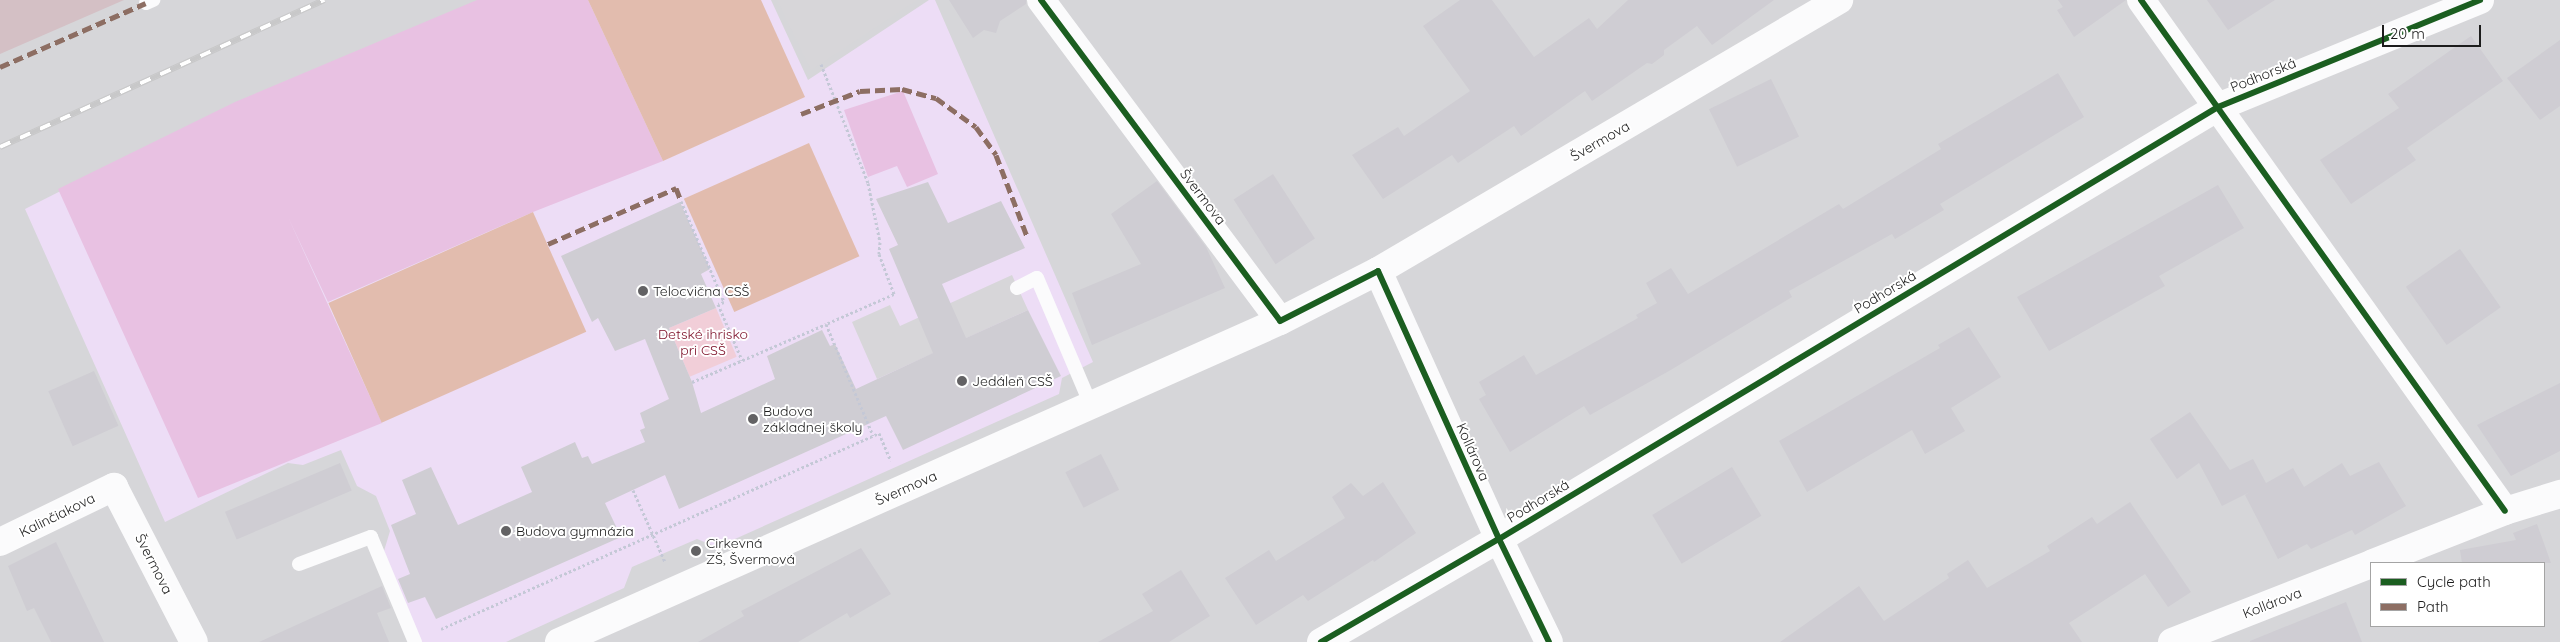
<!DOCTYPE html>
<meta charset="utf-8">
<style>
body{margin:0}
#map{position:relative;width:2560px;height:642px;overflow:hidden;background:#e6e4ea;font-family:Quicksand,sans-serif}
div>[style]{position:absolute}
.residential>*{inset:0;background:#d6d6d9}
.education>*{inset:0;background:#edddf6}
.grass>*{inset:0;background:#e8c1e2}
.cemetery>*{inset:0;background:#d4c0c5}
.park>*{inset:0;background:#f1ced8;transform-origin:0 0}
.pitch>*{inset:0;background:#e2bcae;transform-origin:0 0}
.parking>*{inset:0;background:#d7d6d9}
.building>*{inset:0;background:#cfcdd3;transform-origin:0 0}
.path>*{height:3px;margin-top:-1.5px;transform-origin:0;background:repeating-linear-gradient(90deg,#c4c8d6 0 2.5px,transparent 0 5px)}
.lane>*{height:14px;margin:-7px;padding:0 7px;transform-origin:7px;border-radius:7px;background:#fbfbfc}
.street>*{height:28px;margin:-14px;padding:0 14px;transform-origin:14px;border-radius:14px;background:#fbfbfc}
.rail>*{height:5.5px;margin-top:-2.75px;transform-origin:0;background:repeating-linear-gradient(90deg,#fff 0 11px,#c8c8c9 0 22px);box-sizing:border-box;border-block:1px solid #c8c8c9}
.quiet>*{height:5px;margin-top:-2.5px;transform-origin:0;background:repeating-linear-gradient(90deg,#8d6e63 0 10px,transparent 0 15px)}
.cycleway>*{height:6px;margin:-3px;padding:0 3px;transform-origin:3px;border-radius:3px;background:#1b5e20}
.dots>*{width:14px;height:14px;translate:-50% -50%;box-sizing:border-box;border:2px solid #fff;border-radius:50%}
span{translate:-50% -50%;white-space:nowrap;text-align:center;line-height:1.15;-webkit-text-stroke:4px #fff;paint-order:stroke}
.street-label{font-size:14px;color:#1c1c1c}
.poi-label{font-size:14px;color:#1c1c1c}
.left{translate:0 -50%;text-align:left}
.park-label{font-size:14px;color:#790a22}
.legend{position:absolute;left:2370px;top:562px;width:175px;height:65px;box-sizing:border-box;background:#fff;border:1px solid #a4a4a4;margin:0;padding:6px 9px;list-style:none;font-size:15px;color:#1c1c1c}
.legend li{display:flex;align-items:center;gap:10px;height:25px}
.legend b{width:25px;border:1px solid #a4a4a4}
.scale{position:absolute;left:2382px;top:25px;width:99px;height:22px;box-sizing:border-box;border:2px solid #1c1c1c;border-top:0;padding-left:6px;font-size:15px;line-height:18px;white-space:nowrap;color:#1c1c1c;-webkit-text-stroke:4px #fff;paint-order:stroke}
</style>
<div id="map">
<div class="residential">
<div style="clip-path:polygon(evenodd,0 0,2560px 0,2560px 642px,0 642px,0 0,2371px 563px,2544px 563px,2544px 626px,2371px 626px,2371px 563px)"></div>
</div>
<div class="education">
<div style="clip-path:polygon(485px 0,771px 0,808px 80px,929px 0,935px 0,1093px 362px,1062px 378px,1059px 394px,717px 547px,697px 539px,632px 567px,624px 588px,506px 642px,420px 642px,384px 551px,390px 531px,376px 496px,357px 486px,341px 450px,303px 465px,288px 463px,165px 522px,25px 209px,227px 107px)"></div>
</div>
<div class="grass">
<div style="clip-path:polygon(477px 0,588px 0,663px 161px,533px 212px,328px 302px,288px 217px,382px 423px,198px 498px,58px 189px,235px 102px)"></div>
<div style="clip-path:polygon(903px 91px,938px 174px,907px 187px,897px 166px,868px 177px,844px 110px)"></div>
</div>
<div class="cemetery">
<div style="clip-path:polygon(0 0,124px 0,0 54px)"></div>
</div>
<div class="park">
<div style="left:716px;top:308px;width:53px;height:51px;rotate:67deg"></div>
</div>
<div class="pitch">
<div style="clip-path:polygon(588px 0,761px 0,805px 97px,663px 161px)"></div>
<div style="left:809px;top:143px;width:124px;height:137px;rotate:66deg"></div>
<div style="left:533px;top:212px;width:131px;height:224px;rotate:66deg"></div>
</div>
<div class="parking">
<div style="clip-path:polygon(777px 0,917px 0,811px 70px)"></div>
<div style="clip-path:polygon(1012px 275px,1028px 310px,877px 379px,852px 322px,890px 305px,900px 326px)"></div>
</div>
<div class="building">
<div style="clip-path:polygon(949px 0,1026px 0,1026px 4px,1000px 21px,996px 33px,984px 30px,973px 38px)"></div>
<div style="clip-path:polygon(1460px 0,1492px 0,1534px 57px,1589px 18px,1597px 29px,1628px 0,1774px 0,1712px 45px,1697px 26px,1664px 50px,1664px 55px,1652px 64px,1647px 63px,1592px 101px,1585px 91px,1521px 136px,1514px 126px,1458px 163px,1452px 155px,1383px 199px,1352px 155px,1398px 127px,1404px 136px,1470px 91px,1423px 26px)"></div>
<div style="clip-path:polygon(2058px 0,2126px 0,2074px 37px,2057px 10px,2063px 7px)"></div>
<div style="clip-path:polygon(2207px 0,2275px 0,2228px 30px)"></div>
<div style="clip-path:polygon(2471px 36px,2503px 81px,2407px 148px,2416px 160px,2351px 204px,2320px 160px,2399px 108px,2388px 94px)"></div>
<div style="clip-path:polygon(2560px 40px,2560px 106px,2540px 120px,2507px 78px)"></div>
<div style="clip-path:polygon(2058px 73px,2084px 117px,1940px 204px,1944px 210px,1895px 239px,1892px 234px,1789px 291px,1792px 297px,1669px 371px,1590px 415px,1584px 406px,1510px 452px,1479px 399px,1486px 395px,1479px 382px,1524px 355px,1536px 375px,1638px 318px,1636px 315px,1657px 303px,1646px 283px,1671px 268px,1688px 294px,1839px 204px,1843px 209px,1941px 149px,1938px 144px)"></div>
<div style="left:1771px;top:79px;width:64px;height:69px;rotate:64deg"></div>
<div style="left:1273px;top:174px;width:77px;height:47px;rotate:57deg"></div>
<div style="clip-path:polygon(1157px 181px,1206px 247px,1225px 288px,1092px 345px,1072px 293px,1141px 264px,1111px 214px)"></div>
<div style="clip-path:polygon(928px 182px,948px 223px,1001px 201px,1025px 248px,942px 284px,966px 338px,1028px 310px,1061px 376px,903px 450px,886px 416px,679px 509px,665px 475px,605px 503px,621px 537px,436px 619px,425px 597px,408px 603px,398px 579px,410px 574px,391px 525px,416px 514px,402px 480px,431px 467px,458px 525px,532px 492px,521px 467px,575px 442px,582px 458px,588px 456px,592px 464px,645px 442px,640px 430px,645px 428px,640px 413px,669px 399px,645px 339px,615px 351px,598px 318px,592px 322px,561px 256px,680px 202px,710px 269px,701px 274px,716px 308px,669px 328px,692px 382px,701px 413px,775px 379px,767px 356px,822px 330px,830px 346px,835px 344px,856px 389px,933px 353px,889px 249px,898px 245px,876px 199px)"></div>
<div style="clip-path:polygon(2218px 185px,2244px 228px,2159px 276px,2165px 286px,2049px 351px,2017px 297px)"></div>
<div style="left:2460px;top:249px;width:71px;height:66px;rotate:55deg"></div>
<div style="clip-path:polygon(1969px 327px,2001px 377px,1951px 408px,1965px 431px,1925px 454px,1912px 430px,1807px 492px,1779px 441px,1940px 348px,1938px 345px)"></div>
<div style="left:94px;top:371px;width:60px;height:50px;rotate:66deg"></div>
<div style="clip-path:polygon(2560px 383px,2560px 451px,2511px 476px,2477px 425px)"></div>
<div style="clip-path:polygon(2190px 412px,2230px 470px,2253px 459px,2266px 483px,2293px 468px,2304px 487px,2342px 463px,2350px 476px,2379px 462px,2406px 506px,2355px 535px,2352px 530px,2311px 549px,2307px 544px,2278px 559px,2245px 495px,2250px 492px,2222px 506px,2199px 463px,2177px 479px,2150px 439px)"></div>
<div style="left:1101px;top:454px;width:40px;height:40px;rotate:63deg"></div>
<div style="left:340px;top:463px;width:30px;height:125px;rotate:67deg"></div>
<div style="left:1732px;top:467px;width:57px;height:93px;rotate:59deg"></div>
<div style="clip-path:polygon(1383px 482px,1416px 533px,1374px 562px,1373px 560px,1308px 601px,1303px 595px,1256px 625px,1225px 578px,1269px 550px,1276px 561px,1345px 518px,1332px 497px,1351px 483px,1363px 496px)"></div>
<div style="clip-path:polygon(2130px 502px,2191px 592px,2168px 607px,2145px 574px,2069px 623px,2082px 642px,1780px 642px,1859px 586px,1884px 621px,1949px 578px,1947px 574px,1968px 560px,1987px 588px,2050px 551px,2047px 546px,2092px 517px,2097px 524px)"></div>
<div style="clip-path:polygon(2537px 524px,2551px 563px,2462px 563px,2460px 550px,2516px 540px,2513px 533px)"></div>
<div style="clip-path:polygon(56px 542px,104px 642px,51px 642px,34px 608px,27px 611px,8px 566px)"></div>
<div style="clip-path:polygon(861px 548px,891px 594px,850px 618px,847px 613px,798px 642px,698px 642px,744px 616px,741px 611px)"></div>
<div style="clip-path:polygon(1181px 570px,1210px 616px,1169px 642px,1098px 642px,1153px 611px,1142px 594px)"></div>
<div style="clip-path:polygon(382px 586px,391px 608px,377px 613px,389px 642px,259px 642px)"></div>
<div style="clip-path:polygon(2346px 602px,2362px 642px,2250px 642px,2250px 641px)"></div>
</div>
<div class="path">
<div style="left:821px;top:64px;width:128px;rotate:68.4deg"></div>
<div style="left:868px;top:183px;width:60px;rotate:78.5deg"></div>
<div style="left:880px;top:242px;width:12px;rotate:95deg"></div>
<div style="left:879px;top:254px;width:43px;rotate:69.4deg"></div>
<div style="left:894px;top:294px;width:74px;rotate:156.2deg"></div>
<div style="left:826px;top:324px;width:121px;rotate:67.1deg"></div>
<div style="left:681px;top:201px;width:110px;rotate:66.9deg"></div>
<div style="left:724px;top:302px;width:6px;rotate:162deg"></div>
<div style="left:718px;top:304px;width:61px;rotate:66.8deg"></div>
<div style="left:692px;top:382px;width:146px;rotate:-23.4deg"></div>
<div style="left:633px;top:490px;width:79px;rotate:66deg"></div>
<div style="left:441px;top:629px;width:480px;rotate:-24.1deg"></div>
<div style="left:879px;top:433px;width:30px;rotate:67deg"></div>
</div>
<div class="lane">
<div style="left:146px;top:3px;width:8px;rotate:-23deg"></div>
<div style="left:1017px;top:288px;width:22px;rotate:-27deg"></div>
<div style="left:1037px;top:278px;width:138px;rotate:67deg"></div>
<div style="left:299px;top:564px;width:77px;rotate:-20.6deg"></div>
<div style="left:371px;top:537px;width:114px;rotate:67.3deg"></div>
</div>
<div class="street">
<div style="left:1041px;top:0;width:400px;rotate:53.3deg"></div>
<div style="left:2141px;top:0;width:627px;rotate:54.54deg"></div>
<div style="left:1378px;top:271px;width:294px;rotate:65.7deg"></div>
<div style="left:1499px;top:539px;width:114px;rotate:64.1deg"></div>
<div style="left:0;top:542px;width:127px;rotate:-25.8deg"></div>
<div style="left:114px;top:487px;width:174px;rotate:62.7deg"></div>
<div style="left:2373px;top:563px;width:142px;rotate:-21.5deg"></div>
<div style="left:2505px;top:511px;width:58px;rotate:-17.2deg"></div>
<div style="left:559px;top:642px;width:789px;rotate:-24deg"></div>
<div style="left:1280px;top:321px;width:110px;rotate:-27deg"></div>
<div style="left:1378px;top:271px;width:535px;rotate:-30.45deg"></div>
<div style="left:1321px;top:642px;width:206px;rotate:-30.1deg"></div>
<div style="left:1499px;top:539px;width:839px;rotate:-31deg"></div>
<div style="left:2218px;top:107px;width:283px;rotate:-22.2deg"></div>
<div style="left:2172px;top:642px;width:214px;rotate:-21.4deg"></div>
</div>
<div class="rail">
<div style="left:0;top:147px;width:356px;rotate:-24.4deg"></div>
</div>
<div class="quiet">
<div style="left:0;top:67px;width:159px;rotate:-23.7deg"></div>
<div style="left:801px;top:114px;width:63px;rotate:-21.3deg"></div>
<div style="left:860px;top:91px;width:42px;rotate:-2.7deg"></div>
<div style="left:902px;top:89px;width:35px;rotate:15deg"></div>
<div style="left:936px;top:98px;width:49px;rotate:35.9deg"></div>
<div style="left:976px;top:127px;width:34px;rotate:54deg"></div>
<div style="left:996px;top:155px;width:87px;rotate:69.1deg"></div>
<div style="left:548px;top:244px;width:140px;rotate:-23.6deg"></div>
<div style="left:676px;top:188px;width:14px;rotate:69deg"></div>
</div>
<div class="cycleway">
<div style="left:1041px;top:0;width:400px;rotate:53.3deg"></div>
<div style="left:1280px;top:321px;width:110px;rotate:-27deg"></div>
<div style="left:1378px;top:271px;width:294px;rotate:65.7deg"></div>
<div style="left:1499px;top:539px;width:114px;rotate:64.1deg"></div>
<div style="left:2141px;top:0;width:627px;rotate:54.54deg"></div>
<div style="left:1321px;top:642px;width:206px;rotate:-30.1deg"></div>
<div style="left:1499px;top:539px;width:839px;rotate:-31deg"></div>
<div style="left:2218px;top:107px;width:283px;rotate:-22.2deg"></div>
</div>
<div class="dots">
<div style="left:643px;top:291px;background:#636264"></div>
<div style="left:962px;top:381px;background:#636264"></div>
<div style="left:753px;top:419px;background:#636264"></div>
<div style="left:506px;top:531px;background:#636264"></div>
<div style="left:696px;top:551px;background:#636264"></div>
</div>
<div class="street-label">
<span style="left:2263px;top:75px;rotate:-22deg">Podhorská</span>
<span style="left:1600px;top:141px;rotate:-30deg">Švermova</span>
<span style="left:1203px;top:197px;rotate:53deg">Švermova</span>
<span style="left:1885px;top:292px;rotate:-31deg">Podhorská</span>
<span style="left:1473px;top:452px;rotate:66deg">Kollárova</span>
<span style="left:906px;top:488px;rotate:-24deg">Švermova</span>
<span style="left:1538px;top:501px;rotate:-31deg">Podhorská</span>
<span style="left:57px;top:515px;rotate:-26deg">Kalinčiakova</span>
<span style="left:154px;top:564px;rotate:63deg">Švermova</span>
<span style="left:2272px;top:603px;rotate:-21deg">Kollárova</span>
</div>
<div class="poi-label">
<span class="left" style="left:653px;top:291px">Telocvična CSŠ</span>
<span class="left" style="left:972px;top:381px">Jedáleň CSŠ</span>
<span class="left" style="left:763px;top:419px">Budova<br>základnej školy</span>
<span class="left" style="left:516px;top:531px">Budova gymnázia</span>
<span class="left" style="left:706px;top:551px">Cirkevná<br>ZŠ, Švermová</span>
</div>
<div class="park-label">
<span style="left:703px;top:342px">Detské ihrisko<br>pri CSŠ</span>
</div>
<ul class="legend">
<li><b style="height:6px;background:#1b5e20"></b>Cycle path</li>
<li><b style="height:6px;background:#8d6e63"></b>Path</li>
</ul>
<div class="scale">20 m</div>
</div>
